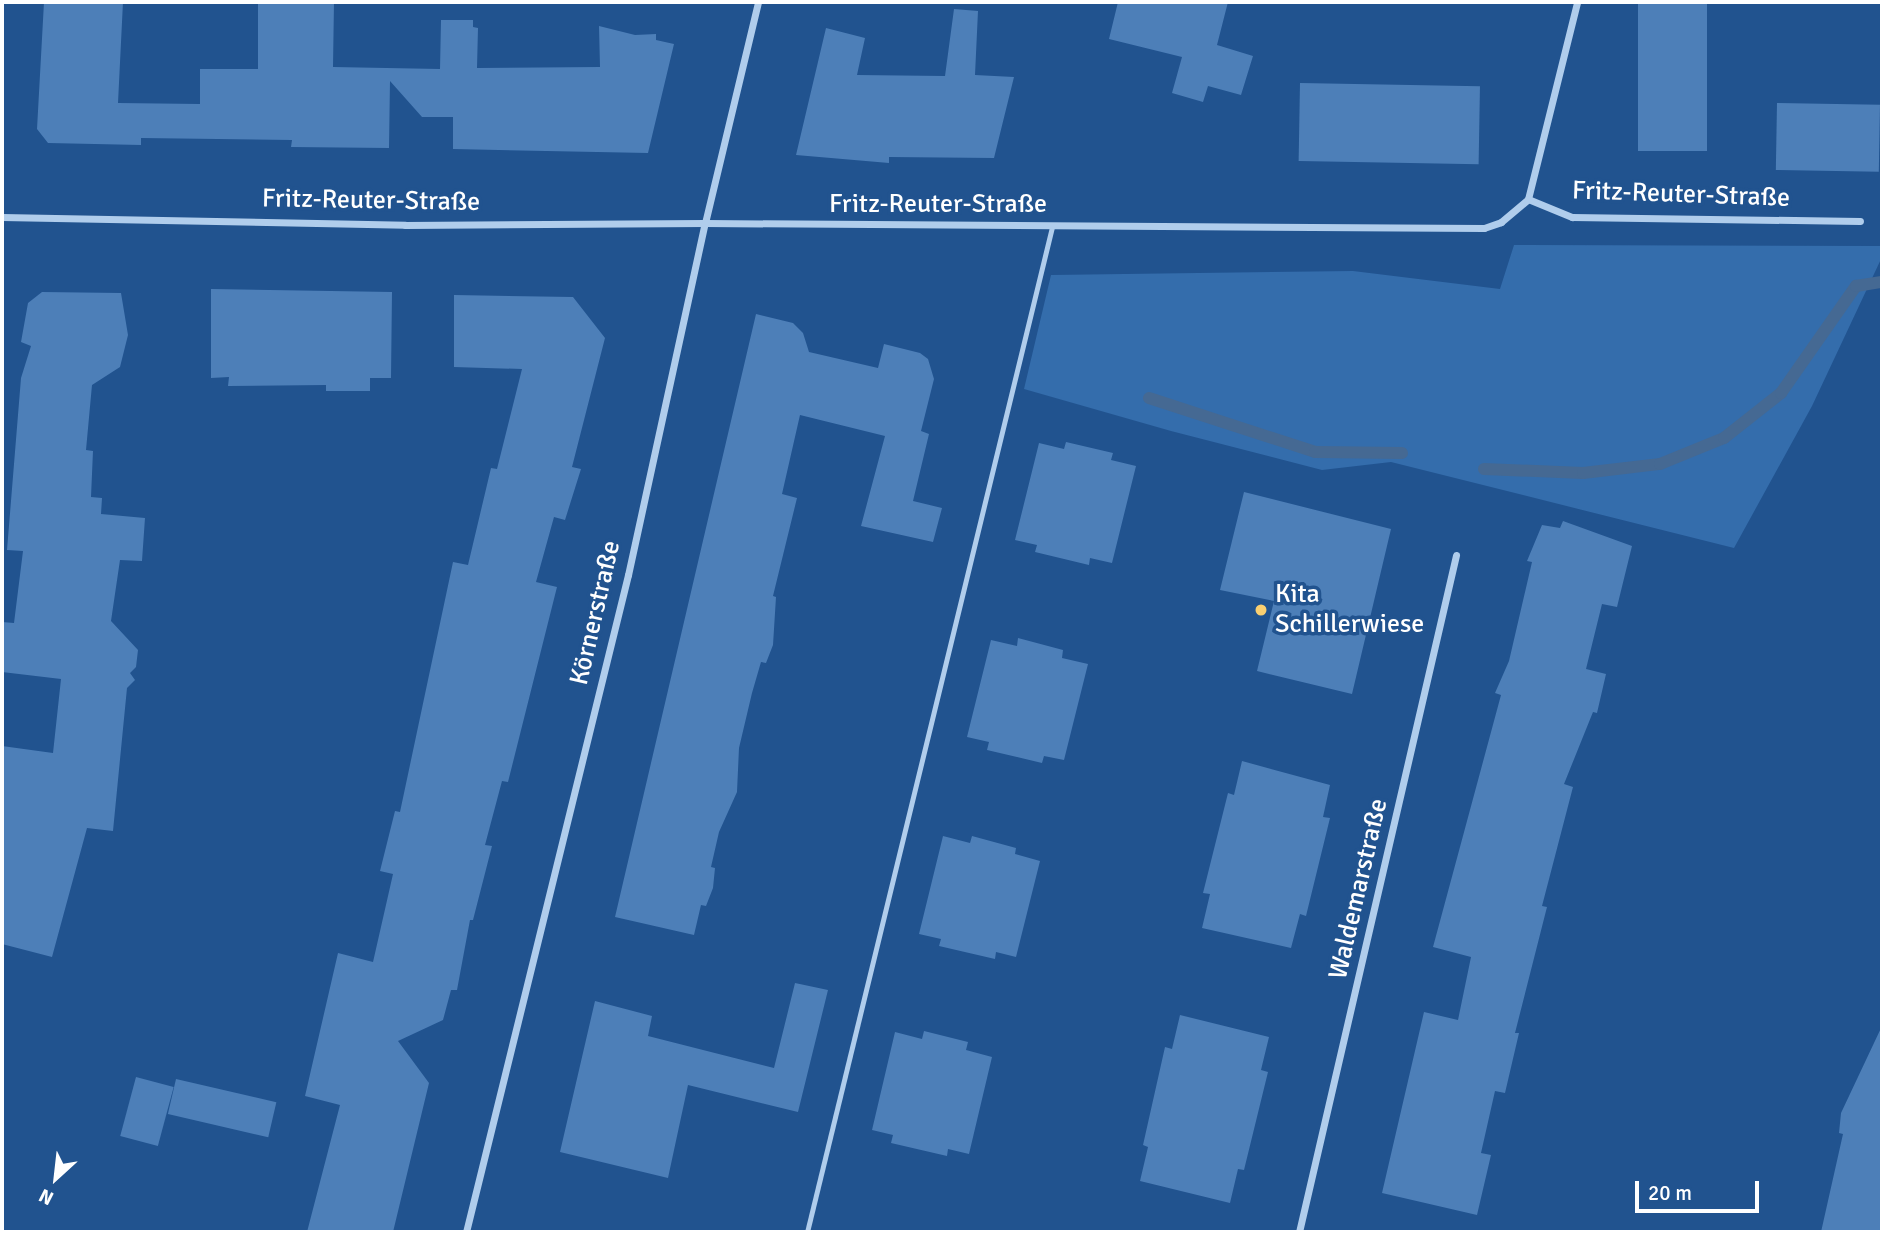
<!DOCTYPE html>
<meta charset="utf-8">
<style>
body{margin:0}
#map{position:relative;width:1884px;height:1234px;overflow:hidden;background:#21538f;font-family:Signika,sans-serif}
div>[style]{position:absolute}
.green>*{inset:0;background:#346dac}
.stream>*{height:12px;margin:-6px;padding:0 6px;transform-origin:6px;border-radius:6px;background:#456993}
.building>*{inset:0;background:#4d7fb8;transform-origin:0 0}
.service>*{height:5px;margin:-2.5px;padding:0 2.5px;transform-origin:2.5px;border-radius:2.5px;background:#b0cdec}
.minor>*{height:7px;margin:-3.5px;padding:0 3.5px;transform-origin:3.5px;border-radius:3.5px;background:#b0cdec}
.dots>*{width:19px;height:19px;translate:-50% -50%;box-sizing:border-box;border:4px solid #21538f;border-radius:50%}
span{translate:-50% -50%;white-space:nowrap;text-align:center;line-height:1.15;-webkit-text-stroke:7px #21538f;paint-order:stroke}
.street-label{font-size:26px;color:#fff}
.poi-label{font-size:26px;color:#fff}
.left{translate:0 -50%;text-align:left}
.frame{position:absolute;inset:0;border:4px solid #fff;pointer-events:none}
.north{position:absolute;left:21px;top:1143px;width:70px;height:70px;-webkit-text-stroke:5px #21538f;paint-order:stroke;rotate:207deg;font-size:19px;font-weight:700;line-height:28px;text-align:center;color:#fff}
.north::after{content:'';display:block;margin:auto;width:24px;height:32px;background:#fff;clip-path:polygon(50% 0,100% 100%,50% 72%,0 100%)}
.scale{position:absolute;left:1635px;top:1181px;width:124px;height:32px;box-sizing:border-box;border:4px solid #fff;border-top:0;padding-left:9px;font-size:21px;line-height:24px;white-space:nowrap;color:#fff;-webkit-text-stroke:5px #21538f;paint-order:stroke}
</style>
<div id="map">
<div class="green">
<div style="clip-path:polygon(1514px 245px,1882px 246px,1882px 257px,1812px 406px,1734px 548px,1391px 462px,1322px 470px,1171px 431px,1024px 389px,1051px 275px,1353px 271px,1500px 289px)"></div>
</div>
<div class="stream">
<div style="left:1149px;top:398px;width:175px;rotate:18deg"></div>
<div style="left:1315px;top:452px;width:87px;rotate:0.7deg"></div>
<div style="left:1484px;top:469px;width:99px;rotate:2.3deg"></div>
<div style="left:1583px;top:473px;width:78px;rotate:-6.7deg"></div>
<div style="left:1660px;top:464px;width:69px;rotate:-22.1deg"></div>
<div style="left:1724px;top:438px;width:73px;rotate:-38.3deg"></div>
<div style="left:1781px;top:393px;width:131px;rotate:-55deg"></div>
<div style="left:1856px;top:286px;width:26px;rotate:-9deg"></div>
</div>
<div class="building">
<div style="clip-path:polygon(44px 2px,123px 2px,118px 103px,200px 104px,200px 69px,258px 69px,258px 2px,334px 2px,333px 67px,440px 69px,441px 20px,473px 20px,473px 27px,478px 28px,477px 68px,600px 67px,599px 26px,635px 35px,656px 34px,656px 40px,674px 44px,648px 153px,453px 149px,453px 117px,422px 117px,390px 81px,389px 148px,291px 147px,292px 140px,141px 138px,141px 145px,48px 143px,37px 129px)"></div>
<div style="clip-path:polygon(1118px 2px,1228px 2px,1217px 45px,1253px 56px,1241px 95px,1208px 86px,1203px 102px,1172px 93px,1182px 57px,1109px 39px)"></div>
<div style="left:1638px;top:2px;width:69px;height:149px"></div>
<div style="clip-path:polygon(954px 9px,978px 11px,975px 75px,1014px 77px,994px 158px,889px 157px,889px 163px,796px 155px,826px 28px,865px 38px,857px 75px,945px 76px)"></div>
<div style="left:1300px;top:83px;width:180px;height:78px;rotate:1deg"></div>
<div style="left:1777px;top:103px;width:103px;height:67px;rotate:1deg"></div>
<div style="clip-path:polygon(211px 289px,392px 292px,391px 378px,370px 378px,370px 391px,326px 391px,326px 385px,228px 386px,229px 377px,211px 378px)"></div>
<div style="clip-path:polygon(42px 292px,121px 293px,128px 335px,120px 367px,92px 385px,86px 450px,93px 451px,91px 497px,102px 498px,101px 514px,145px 518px,142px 561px,120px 560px,111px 621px,138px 650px,136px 667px,130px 673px,135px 680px,127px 688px,113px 831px,87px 828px,52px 957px,2px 944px,2px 746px,53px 753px,61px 679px,2px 672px,2px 622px,14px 623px,23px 551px,7px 550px,21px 378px,31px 346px,21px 342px,28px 303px)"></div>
<div style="clip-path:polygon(454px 295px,573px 297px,605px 338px,572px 467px,581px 469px,565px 520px,554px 517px,536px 582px,557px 587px,508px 782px,502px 781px,485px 845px,492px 846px,473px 920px,470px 920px,457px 990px,451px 990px,443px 1020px,398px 1041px,429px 1083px,393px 1232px,307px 1232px,340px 1105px,305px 1096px,338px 953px,373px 962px,393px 874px,380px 871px,395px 811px,400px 812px,453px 562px,468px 565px,491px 468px,497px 469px,522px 369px,454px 367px)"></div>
<div style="clip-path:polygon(756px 314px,793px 323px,803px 333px,809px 352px,878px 368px,884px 344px,920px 353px,928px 359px,934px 379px,921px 431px,929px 434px,913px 501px,942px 508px,933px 542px,861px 526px,885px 436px,800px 415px,782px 494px,797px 498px,773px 596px,776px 597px,773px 645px,766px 663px,761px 662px,752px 693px,739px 748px,737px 792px,719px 832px,711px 867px,715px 868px,713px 888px,706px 906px,701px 905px,694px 935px,615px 917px)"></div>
<div style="clip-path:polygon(1066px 442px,1113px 453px,1111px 460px,1136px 466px,1112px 563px,1090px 558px,1089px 565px,1035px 552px,1037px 545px,1015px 540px,1039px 443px,1064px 449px)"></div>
<div style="clip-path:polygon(1244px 492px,1391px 529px,1352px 694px,1257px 671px,1274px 601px,1220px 590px)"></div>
<div style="clip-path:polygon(1563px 521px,1632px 546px,1617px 607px,1602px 604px,1586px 669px,1606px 674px,1597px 713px,1593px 712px,1564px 784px,1573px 787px,1542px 906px,1547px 907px,1515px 1033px,1519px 1033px,1505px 1093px,1495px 1091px,1481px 1153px,1491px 1155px,1477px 1215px,1382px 1193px,1424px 1012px,1458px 1020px,1471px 957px,1433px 947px,1501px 695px,1495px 693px,1509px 661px,1532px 562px,1527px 561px,1542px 525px,1560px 528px)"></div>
<div style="clip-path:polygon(1018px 638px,1063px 650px,1062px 658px,1088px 664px,1064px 760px,1044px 756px,1042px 763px,987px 750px,989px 742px,967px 737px,991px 640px,1017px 646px)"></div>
<div style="clip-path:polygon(1242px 761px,1330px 785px,1323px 817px,1330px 818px,1306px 916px,1300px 914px,1291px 948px,1202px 928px,1210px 894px,1203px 893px,1228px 793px,1234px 795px)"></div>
<div style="clip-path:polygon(943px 836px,970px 843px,972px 836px,1016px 848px,1015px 854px,1040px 861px,1016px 957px,996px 952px,995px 959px,939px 946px,941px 939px,919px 934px)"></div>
<div style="clip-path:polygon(795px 983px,828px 990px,798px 1112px,688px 1085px,668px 1178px,560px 1152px,595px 1001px,652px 1016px,648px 1036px,774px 1068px)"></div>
<div style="clip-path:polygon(1180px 1015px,1269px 1037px,1261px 1070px,1268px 1072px,1244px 1170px,1238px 1169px,1230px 1203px,1140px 1181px,1148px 1147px,1143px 1145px,1165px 1047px,1172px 1049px)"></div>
<div style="clip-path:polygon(1882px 1026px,1882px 1232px,1821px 1232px,1843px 1134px,1839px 1133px,1841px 1113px)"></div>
<div style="clip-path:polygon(924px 1031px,968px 1042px,966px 1050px,992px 1057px,969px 1154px,948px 1149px,947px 1156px,891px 1143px,893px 1135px,872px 1130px,895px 1032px,922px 1039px)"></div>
<div style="left:136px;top:1077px;width:39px;height:61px;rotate:15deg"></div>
<div style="left:176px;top:1079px;width:103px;height:36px;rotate:13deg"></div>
</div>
<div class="service">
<div style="left:807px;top:1232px;width:1034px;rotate:-76.3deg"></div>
</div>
<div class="minor">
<div style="left:1528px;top:199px;width:48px;rotate:22.2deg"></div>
<div style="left:1572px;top:217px;width:288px;rotate:0.8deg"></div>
<div style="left:1528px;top:199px;width:203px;rotate:-76deg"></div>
<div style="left:2px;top:217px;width:403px;rotate:1.1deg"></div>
<div style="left:405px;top:225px;width:300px;rotate:-0.4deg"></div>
<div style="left:705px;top:223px;width:779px;rotate:0.37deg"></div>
<div style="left:1484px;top:228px;width:18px;rotate:-19deg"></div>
<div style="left:1501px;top:222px;width:35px;rotate:-40deg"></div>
<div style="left:466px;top:1232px;width:677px;rotate:-76.15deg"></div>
<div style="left:628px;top:575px;width:360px;rotate:-77.7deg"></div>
<div style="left:705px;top:223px;width:227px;rotate:-76.5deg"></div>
<div style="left:1299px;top:1232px;width:695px;rotate:-76.94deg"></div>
</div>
<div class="dots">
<div style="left:1261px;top:610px;background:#f9cf71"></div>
</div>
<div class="street-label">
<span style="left:1681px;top:195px;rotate:2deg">Fritz-Reuter-Straße</span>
<span style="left:371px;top:201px;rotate:1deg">Fritz-Reuter-Straße</span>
<span style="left:938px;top:205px">Fritz-Reuter-Straße</span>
<span style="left:596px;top:613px;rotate:-77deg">Körnerstraße</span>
<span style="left:1359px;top:889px;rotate:-77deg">Waldemarstraße</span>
</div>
<div class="poi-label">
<span class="left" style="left:1275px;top:610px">Kita<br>Schillerwiese</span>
</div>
<div class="frame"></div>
<div class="north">N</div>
<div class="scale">20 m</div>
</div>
